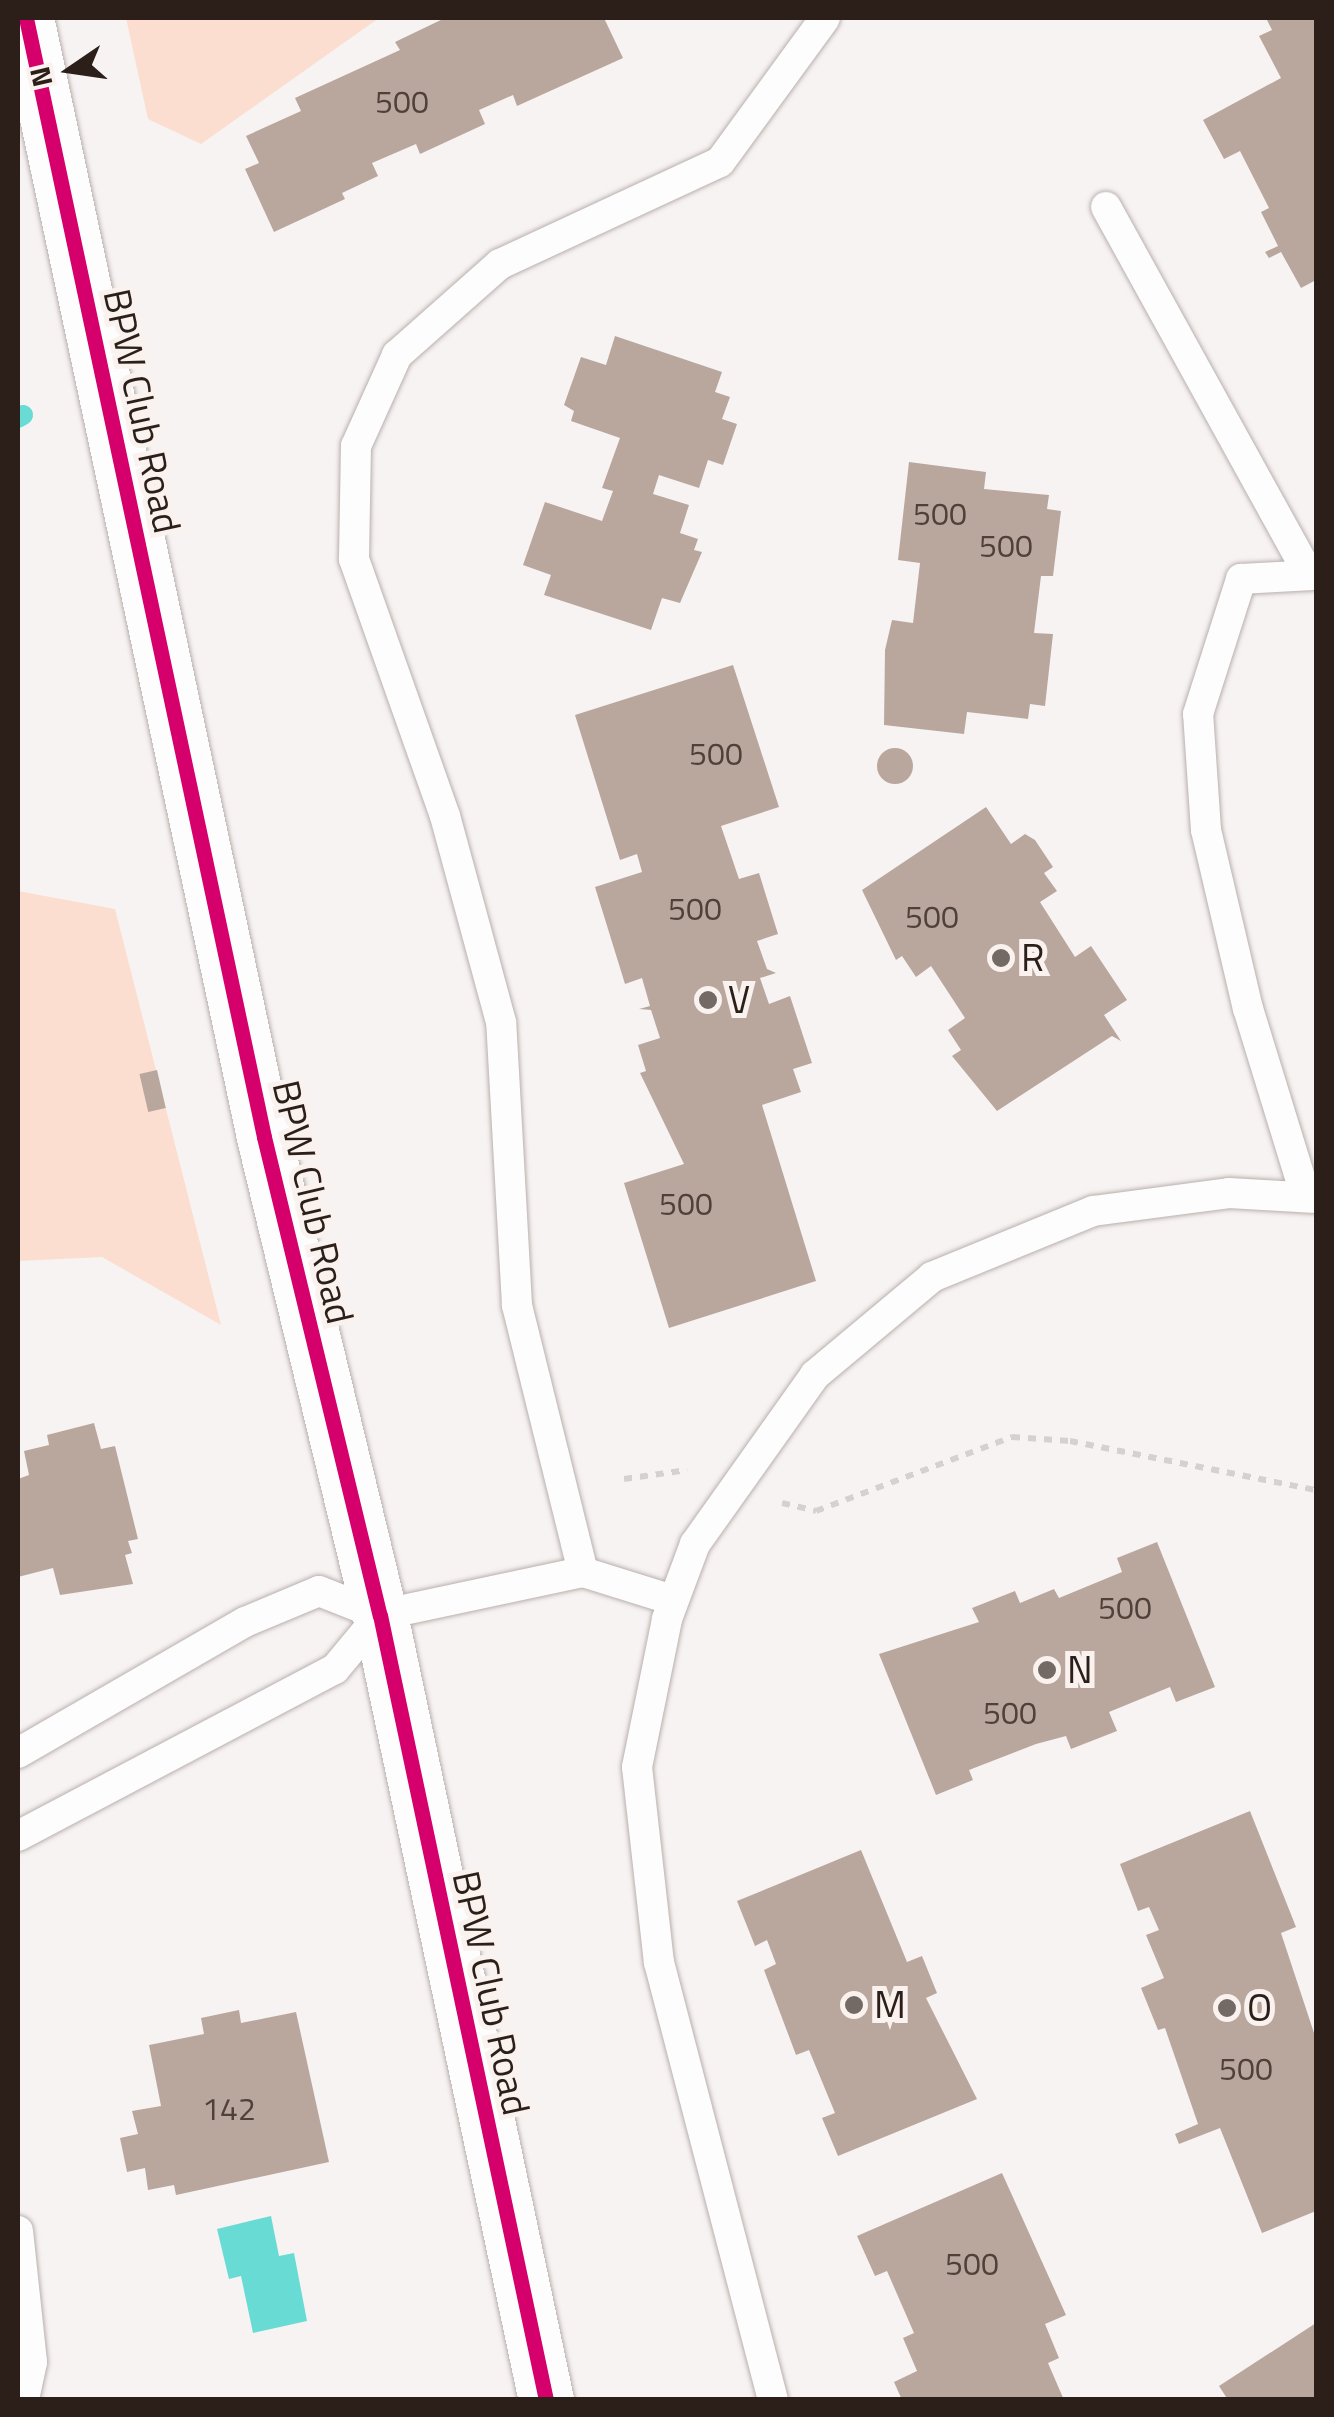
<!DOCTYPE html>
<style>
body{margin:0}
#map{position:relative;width:1334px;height:2417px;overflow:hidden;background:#f7f3f2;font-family:"Titillium Web",sans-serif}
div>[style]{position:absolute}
.green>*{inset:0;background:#fbded0}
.water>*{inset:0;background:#68dbd5}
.stream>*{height:20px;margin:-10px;padding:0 10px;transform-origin:10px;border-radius:10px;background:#68dbd5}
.building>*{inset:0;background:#b9a79e;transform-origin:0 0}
.round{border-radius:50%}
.path>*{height:6px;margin-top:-3px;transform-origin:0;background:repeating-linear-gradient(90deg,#d4d2d0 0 8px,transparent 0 16px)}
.roads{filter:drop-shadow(0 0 2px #b8b0ad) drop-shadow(0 0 2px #b8b0ad)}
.lane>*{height:30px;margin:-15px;padding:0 15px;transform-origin:15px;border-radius:15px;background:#fefdfd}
.street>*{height:55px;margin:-27.5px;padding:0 27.5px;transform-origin:27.5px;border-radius:27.5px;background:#fefdfd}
.cycleway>*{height:15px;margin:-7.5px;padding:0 7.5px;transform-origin:7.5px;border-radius:7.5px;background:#d6006c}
.dots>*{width:28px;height:28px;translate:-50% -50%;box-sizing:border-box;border:5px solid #faf2ef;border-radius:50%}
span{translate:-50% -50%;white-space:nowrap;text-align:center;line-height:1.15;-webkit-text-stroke:10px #faf2ef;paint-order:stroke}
.number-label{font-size:32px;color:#4f413a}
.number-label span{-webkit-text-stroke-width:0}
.street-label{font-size:38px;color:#2c1f19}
.poi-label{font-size:38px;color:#2c1f19}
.left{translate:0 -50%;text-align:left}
.frame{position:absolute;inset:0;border:20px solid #2c1f19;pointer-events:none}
.north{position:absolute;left:20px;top:20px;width:100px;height:100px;-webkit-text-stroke:8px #faf2ef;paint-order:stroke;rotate:257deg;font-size:28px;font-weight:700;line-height:40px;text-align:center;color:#2c1f19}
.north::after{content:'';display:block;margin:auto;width:35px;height:45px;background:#2c1f19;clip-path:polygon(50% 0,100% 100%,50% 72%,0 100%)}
</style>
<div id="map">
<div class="green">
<div style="clip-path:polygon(126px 18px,379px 18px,201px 144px,148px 119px)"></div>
<div style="clip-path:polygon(18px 891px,115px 909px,221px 1325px,102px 1257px,18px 1261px)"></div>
</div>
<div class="water">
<div style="clip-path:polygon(271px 2216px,279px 2256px,294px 2253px,307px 2321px,253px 2333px,241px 2276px,229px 2279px,217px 2229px)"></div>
</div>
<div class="stream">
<div style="left:18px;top:418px;width:6px;rotate:-31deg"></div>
</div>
<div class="building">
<div style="clip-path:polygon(445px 18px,604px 18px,623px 58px,517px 106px,513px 95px,479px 110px,485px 124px,420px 154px,416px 144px,372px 163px,378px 176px,342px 193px,345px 199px,274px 232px,245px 169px,259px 163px,246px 136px,301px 111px,295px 98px,400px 50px,395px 42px)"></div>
<div style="clip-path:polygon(1266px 18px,1316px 18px,1316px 280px,1301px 288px,1281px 252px,1269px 258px,1265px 252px,1278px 246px,1261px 212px,1269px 208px,1240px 151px,1224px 159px,1203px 120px,1281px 78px,1259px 36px,1272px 30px)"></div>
<div style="clip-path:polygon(615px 336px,722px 372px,715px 392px,730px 397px,722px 419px,737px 424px,723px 465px,708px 460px,699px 488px,659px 475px,653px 494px,689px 505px,680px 533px,698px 539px,694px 550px,702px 552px,680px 603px,662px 598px,651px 630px,544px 595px,551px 575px,523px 565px,545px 502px,602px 521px,613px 491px,602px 488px,620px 438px,571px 421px,574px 411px,564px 405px,581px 357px,606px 365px)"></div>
<div style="clip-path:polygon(909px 462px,986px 472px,984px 489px,1049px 495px,1047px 509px,1061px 511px,1053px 576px,1041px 576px,1034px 633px,1053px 634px,1045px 706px,1030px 704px,1028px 719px,967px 712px,964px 734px,884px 725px,885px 650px,892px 620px,913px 623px,920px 563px,898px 560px)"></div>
<div style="clip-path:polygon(733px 665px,779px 807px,721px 826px,739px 879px,759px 873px,778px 934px,757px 941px,767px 969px,776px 973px,760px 978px,769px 1004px,790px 996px,812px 1063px,793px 1069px,801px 1092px,762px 1105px,816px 1281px,669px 1328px,624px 1183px,684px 1164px,640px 1073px,646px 1071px,638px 1045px,660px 1038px,651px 1010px,639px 1009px,650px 1006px,642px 978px,625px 984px,595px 887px,642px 872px,637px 854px,620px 860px,575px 715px)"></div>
<div class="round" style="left:877px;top:748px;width:36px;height:36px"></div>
<div style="clip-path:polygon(986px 807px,1011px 844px,1025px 834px,1035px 840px,1053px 867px,1044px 873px,1057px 891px,1040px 902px,1075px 957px,1091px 946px,1127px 1000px,1104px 1015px,1121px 1041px,1112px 1036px,997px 1111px,952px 1056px,961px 1050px,948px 1030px,965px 1018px,931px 966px,916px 977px,902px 956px,896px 960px,862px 890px)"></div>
<div style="left:157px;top:1070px;width:39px;height:18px;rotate:77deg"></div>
<div style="clip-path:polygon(94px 1423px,101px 1449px,115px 1446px,138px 1539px,128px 1541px,132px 1553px,125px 1555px,133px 1584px,60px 1595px,53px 1568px,18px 1577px,18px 1479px,29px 1475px,24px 1451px,49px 1445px,47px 1435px)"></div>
<div style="clip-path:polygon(1157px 1542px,1215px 1687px,1176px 1702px,1170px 1687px,1109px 1712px,1117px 1731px,1071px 1749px,1066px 1736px,1036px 1744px,969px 1770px,973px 1780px,936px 1795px,879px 1654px,979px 1622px,972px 1608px,1015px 1591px,1020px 1603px,1054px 1589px,1059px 1598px,1122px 1572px,1117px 1558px)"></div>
<div style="clip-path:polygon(1250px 1811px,1296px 1927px,1281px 1933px,1316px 2039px,1316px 2211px,1262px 2233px,1220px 2128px,1179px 2144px,1175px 2134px,1198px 2124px,1165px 2028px,1158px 2030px,1141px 1988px,1164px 1978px,1146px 1935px,1159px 1930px,1149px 1907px,1138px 1911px,1120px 1864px)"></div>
<div style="clip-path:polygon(861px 1850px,907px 1962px,922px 1956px,937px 1993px,926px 1998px,977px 2099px,838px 2156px,822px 2118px,835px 2113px,809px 2050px,796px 2055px,764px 1970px,776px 1964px,767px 1940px,755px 1946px,737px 1901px)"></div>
<div style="clip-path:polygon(239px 2010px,241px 2023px,296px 2012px,329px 2162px,176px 2195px,174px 2185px,148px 2190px,145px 2168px,127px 2172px,120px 2138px,138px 2134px,132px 2111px,161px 2106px,149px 2045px,204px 2034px,201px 2018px)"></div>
<div style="clip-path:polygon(1002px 2173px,1066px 2315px,1045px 2324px,1059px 2358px,1048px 2363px,1064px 2400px,902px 2400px,894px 2382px,917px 2371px,903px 2338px,914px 2333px,887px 2271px,875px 2276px,857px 2236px)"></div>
<div style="clip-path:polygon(1316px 2323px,1316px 2400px,1228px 2400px,1219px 2386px)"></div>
</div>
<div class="path">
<div style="left:624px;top:1479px;width:64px;rotate:-8.1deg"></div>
<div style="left:782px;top:1503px;width:35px;rotate:13deg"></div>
<div style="left:816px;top:1511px;width:210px;rotate:-20.7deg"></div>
<div style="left:1012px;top:1437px;width:58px;rotate:3.9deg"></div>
<div style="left:1070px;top:1441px;width:251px;rotate:11.3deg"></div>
</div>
<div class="roads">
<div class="lane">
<div style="left:1106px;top:207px;width:420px;rotate:61.1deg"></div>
<div style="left:1306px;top:1197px;width:197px;rotate:-107.1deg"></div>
<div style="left:1248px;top:1009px;width:184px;rotate:-103.2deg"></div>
<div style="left:1206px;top:830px;width:116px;rotate:-93.9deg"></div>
<div style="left:1198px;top:714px;width:142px;rotate:-72.3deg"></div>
<div style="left:1241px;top:579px;width:75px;rotate:-3.1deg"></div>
<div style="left:583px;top:1572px;width:275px;rotate:-103.9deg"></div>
<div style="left:517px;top:1305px;width:283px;rotate:-93.2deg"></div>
<div style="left:501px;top:1022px;width:213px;rotate:-105.2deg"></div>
<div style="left:445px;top:816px;width:273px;rotate:-109.5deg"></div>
<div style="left:354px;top:559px;width:113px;rotate:-89deg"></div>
<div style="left:356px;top:446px;width:100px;rotate:-65.7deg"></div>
<div style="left:397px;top:355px;width:137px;rotate:-41.5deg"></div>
<div style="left:500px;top:264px;width:242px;rotate:-24.9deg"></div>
<div style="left:720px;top:162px;width:178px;rotate:-53.9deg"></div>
<div style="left:18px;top:1753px;width:262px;rotate:-30deg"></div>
<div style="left:245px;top:1622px;width:80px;rotate:-22.7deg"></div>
<div style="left:319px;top:1591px;width:66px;rotate:21.5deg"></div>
<div style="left:18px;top:1836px;width:358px;rotate:-27.8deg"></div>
<div style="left:335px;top:1669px;width:70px;rotate:-50.2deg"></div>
<div style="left:380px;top:1615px;width:208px;rotate:-12deg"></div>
<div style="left:583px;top:1572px;width:94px;rotate:17.3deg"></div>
<div style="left:18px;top:2231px;width:132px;rotate:83.9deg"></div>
<div style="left:32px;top:2362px;width:39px;rotate:102deg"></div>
<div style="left:773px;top:2400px;width:452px;rotate:-104.6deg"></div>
<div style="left:659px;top:1963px;width:197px;rotate:-96.4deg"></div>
<div style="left:637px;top:1767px;width:151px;rotate:-78.5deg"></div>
<div style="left:667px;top:1619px;width:80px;rotate:-69.5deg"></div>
<div style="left:695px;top:1544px;width:207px;rotate:-54.6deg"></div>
<div style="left:815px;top:1375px;width:153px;rotate:-39.9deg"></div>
<div style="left:932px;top:1277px;width:174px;rotate:-22.3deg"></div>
<div style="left:1093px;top:1211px;width:137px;rotate:-7.5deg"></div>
<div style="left:1229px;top:1193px;width:87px;rotate:3.3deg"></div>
</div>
<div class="street">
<div style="left:26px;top:18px;width:1144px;rotate:77.99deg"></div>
<div style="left:264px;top:1137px;width:492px;rotate:76.4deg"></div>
<div style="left:380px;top:1615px;width:802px;rotate:78.06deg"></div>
</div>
</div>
<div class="cycleway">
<div style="left:26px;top:18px;width:1144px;rotate:77.99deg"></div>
<div style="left:264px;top:1137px;width:492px;rotate:76.4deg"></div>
<div style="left:380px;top:1615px;width:802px;rotate:78.06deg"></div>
</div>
<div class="dots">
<div style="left:1001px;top:958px;background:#736965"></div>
<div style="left:708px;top:1000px;background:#736965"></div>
<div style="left:1047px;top:1670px;background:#736965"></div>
<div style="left:854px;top:2005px;background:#736965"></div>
<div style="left:1227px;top:2008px;background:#736965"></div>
</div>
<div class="number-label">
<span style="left:402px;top:101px">500</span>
<span style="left:940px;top:513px">500</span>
<span style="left:1006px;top:545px">500</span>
<span style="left:716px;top:753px">500</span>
<span style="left:695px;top:908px">500</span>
<span style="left:932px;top:916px">500</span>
<span style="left:686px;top:1203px">500</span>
<span style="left:1125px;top:1607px">500</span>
<span style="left:1010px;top:1712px">500</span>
<span style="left:1246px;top:2068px">500</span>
<span style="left:229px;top:2108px">142</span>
<span style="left:972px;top:2263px">500</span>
</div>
<div class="street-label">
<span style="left:142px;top:411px;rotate:78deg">BPW Club Road</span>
<span style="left:313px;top:1202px;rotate:77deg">BPW Club Road</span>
<span style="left:491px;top:1993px;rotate:78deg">BPW Club Road</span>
</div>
<div class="poi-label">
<span class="left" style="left:1021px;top:958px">R</span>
<span class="left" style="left:728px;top:1000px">V</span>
<span class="left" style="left:1067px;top:1670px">N</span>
<span class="left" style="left:874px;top:2005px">M</span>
<span class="left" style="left:1247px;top:2008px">O</span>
</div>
<div class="frame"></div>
<div class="north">N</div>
</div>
